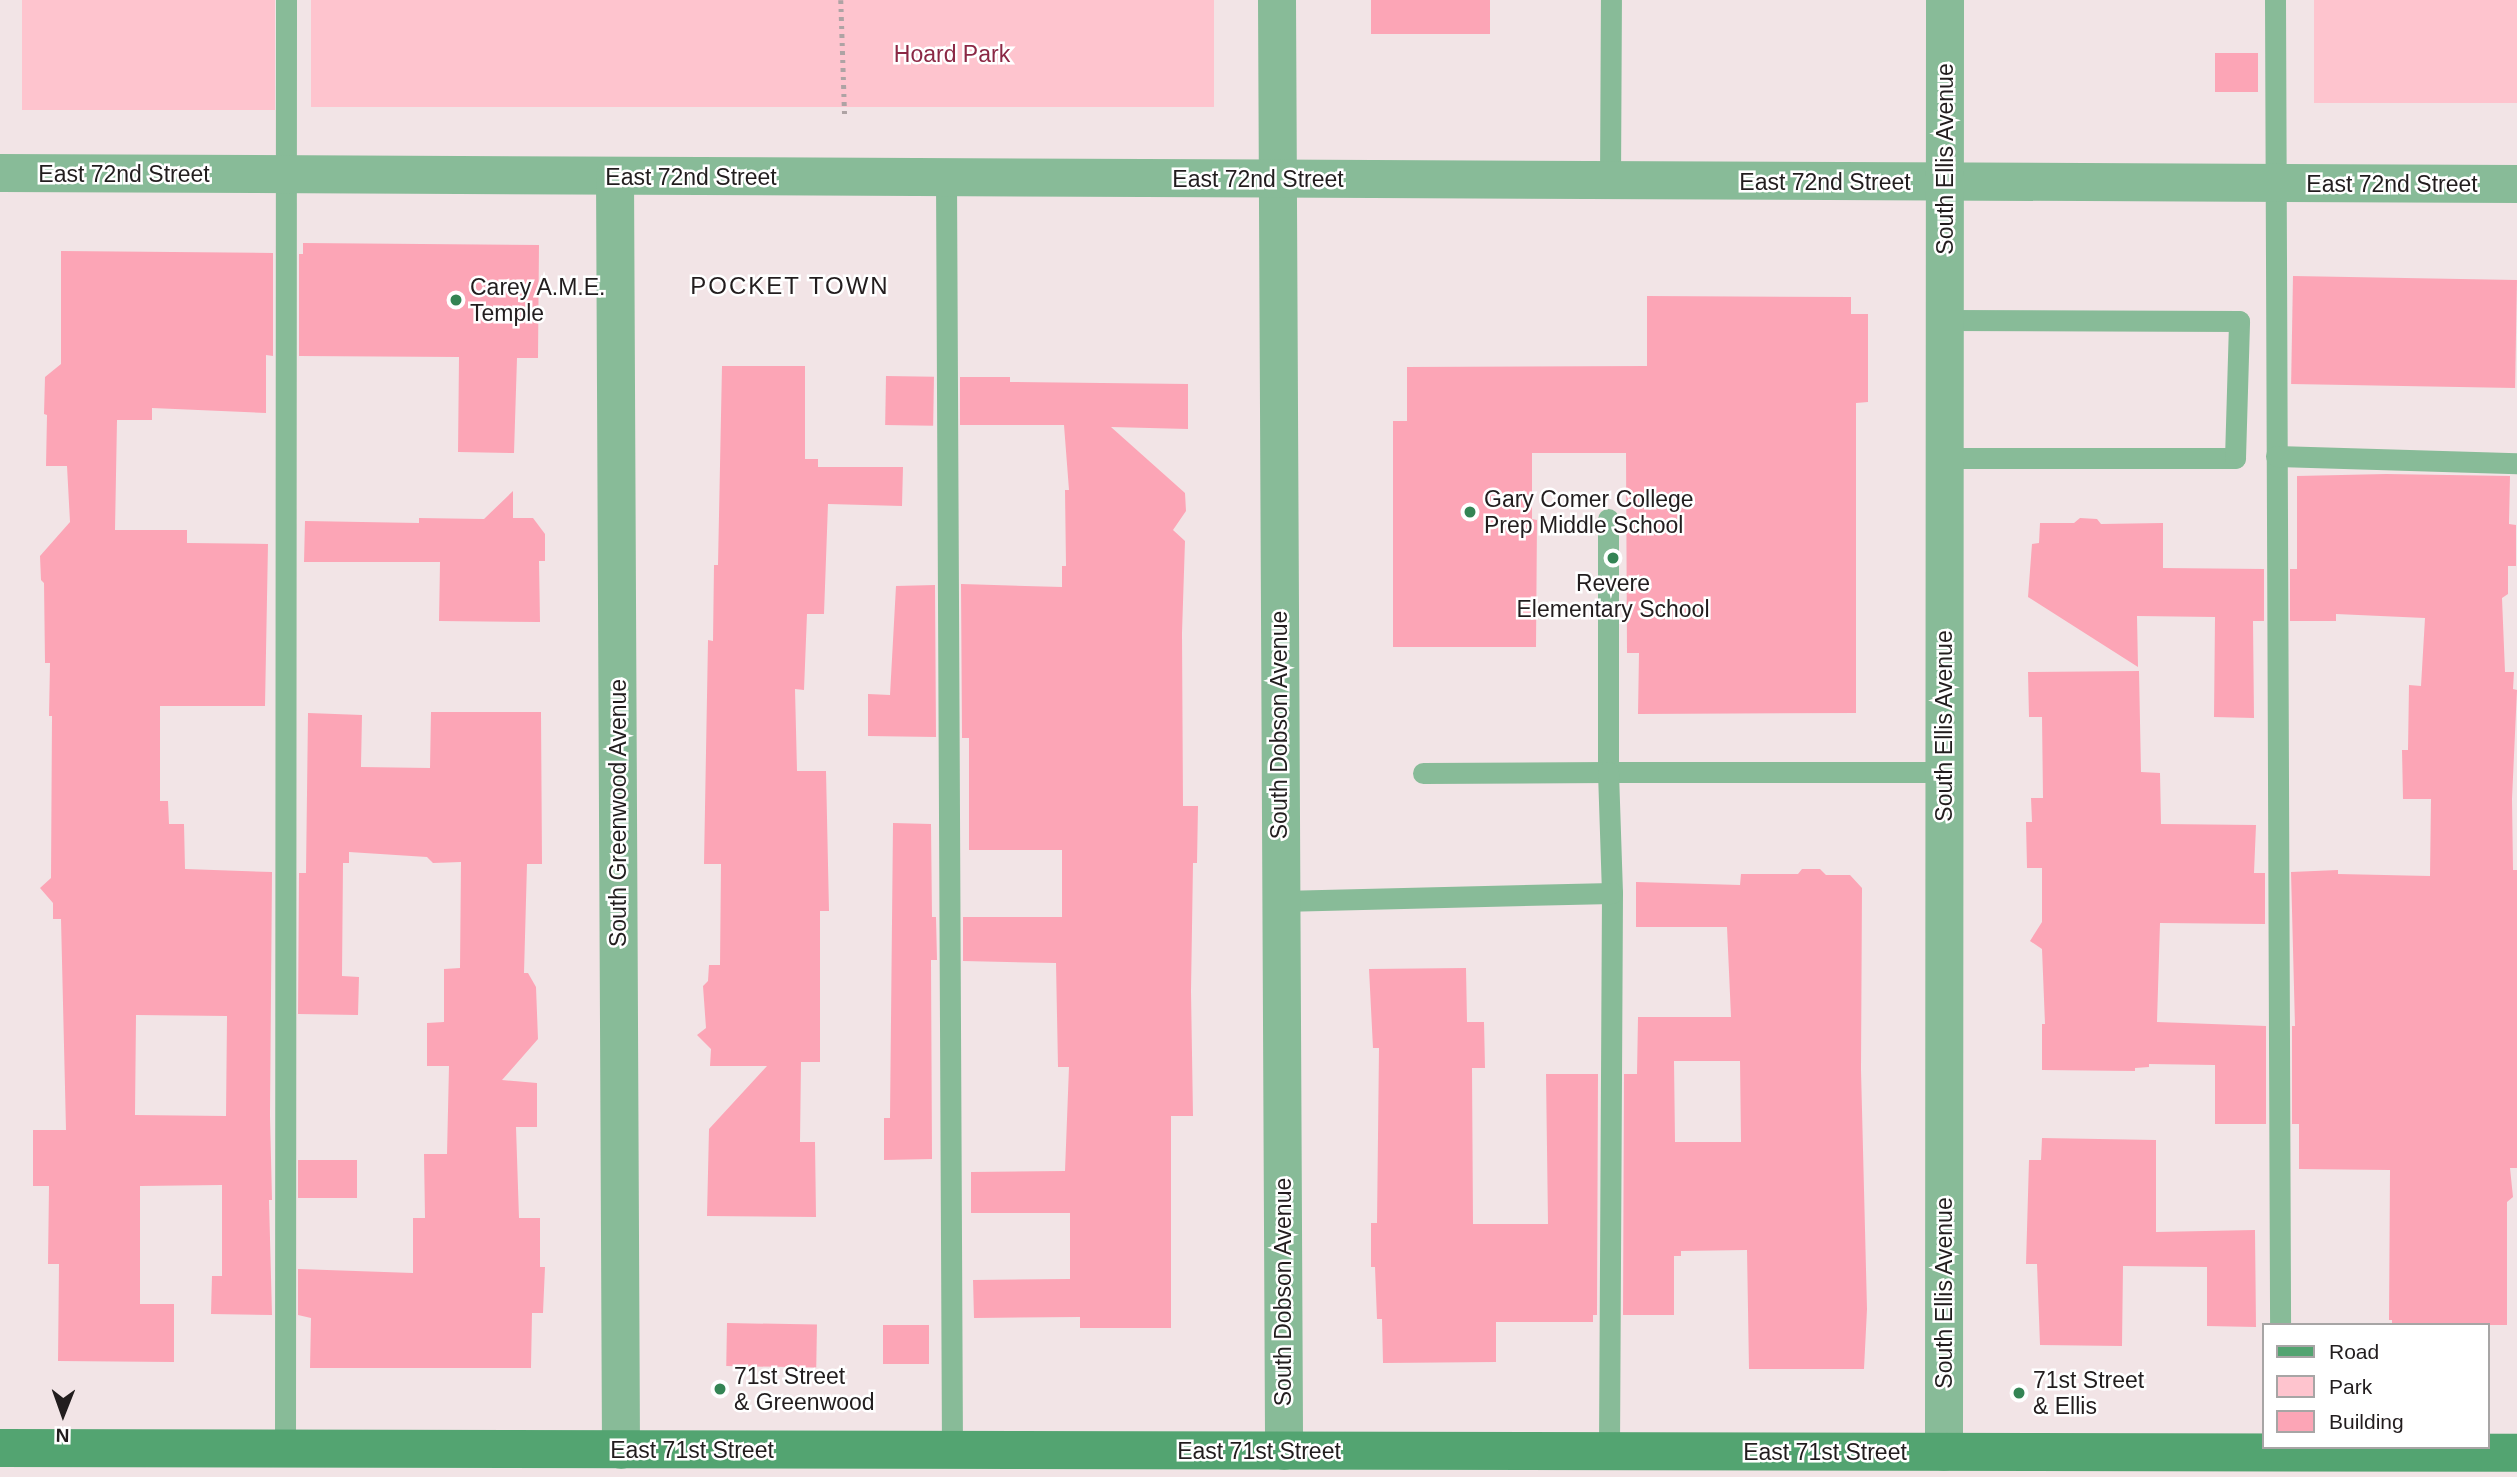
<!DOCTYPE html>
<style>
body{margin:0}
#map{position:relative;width:2517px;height:1477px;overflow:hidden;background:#f2e4e6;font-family:Arial,sans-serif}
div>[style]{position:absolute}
.green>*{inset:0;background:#fec4ce;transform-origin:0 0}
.building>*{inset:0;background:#fca5b6;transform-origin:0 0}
.path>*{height:4.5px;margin-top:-2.25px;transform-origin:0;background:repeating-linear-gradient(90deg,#aea3a4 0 3.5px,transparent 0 8.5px)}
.lane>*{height:21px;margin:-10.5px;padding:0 10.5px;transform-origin:10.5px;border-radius:10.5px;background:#88bb98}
.street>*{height:38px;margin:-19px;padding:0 19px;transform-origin:19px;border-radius:19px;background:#88bb98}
.secondary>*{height:38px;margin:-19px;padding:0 19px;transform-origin:19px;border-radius:19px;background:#53a471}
.dots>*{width:19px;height:19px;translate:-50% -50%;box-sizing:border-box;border:4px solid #fff;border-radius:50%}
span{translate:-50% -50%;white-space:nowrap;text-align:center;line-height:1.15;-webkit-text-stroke:5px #fff;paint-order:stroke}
.park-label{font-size:23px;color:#8b2845}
.street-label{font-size:23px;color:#221d1e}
.poi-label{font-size:23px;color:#221d1e}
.left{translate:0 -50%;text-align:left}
.neighbourhood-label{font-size:24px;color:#221d1e;letter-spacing:2px}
.legend{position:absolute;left:2262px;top:1323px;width:228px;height:126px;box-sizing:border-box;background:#fff;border:2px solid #a7a5a5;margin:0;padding:9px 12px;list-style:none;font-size:21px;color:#221d1e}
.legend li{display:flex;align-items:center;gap:14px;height:35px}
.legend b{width:35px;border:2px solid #a7a5a5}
.north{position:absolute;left:28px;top:1379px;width:70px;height:70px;-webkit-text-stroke:5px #fff;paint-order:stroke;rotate:181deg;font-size:19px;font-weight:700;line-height:28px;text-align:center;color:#221d1e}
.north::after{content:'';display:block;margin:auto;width:24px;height:32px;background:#221d1e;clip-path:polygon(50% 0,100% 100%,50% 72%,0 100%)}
</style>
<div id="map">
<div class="green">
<div style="left:22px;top:0;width:253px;height:110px"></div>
<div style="left:311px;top:0;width:903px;height:107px"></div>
<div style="left:2314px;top:0;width:203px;height:103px"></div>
</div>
<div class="building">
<div style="left:1371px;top:0;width:119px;height:34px"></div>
<div style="left:2215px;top:53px;width:43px;height:39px"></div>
<div style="clip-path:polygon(303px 243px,539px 245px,538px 358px,517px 358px,514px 453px,458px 452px,459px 357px,299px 356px,299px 254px,303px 254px)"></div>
<div style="clip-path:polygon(evenodd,61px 251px,273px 253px,273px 356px,266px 355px,266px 413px,152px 408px,152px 420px,117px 420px,115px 530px,187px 530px,187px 543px,268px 544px,265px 706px,160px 706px,160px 801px,168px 801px,169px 824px,184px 824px,185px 869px,272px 872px,270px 1116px,272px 1200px,269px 1200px,272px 1315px,211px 1314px,212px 1276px,222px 1276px,222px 1185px,140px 1186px,140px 1304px,174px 1304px,174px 1362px,58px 1361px,59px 1264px,48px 1264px,49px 1186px,33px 1186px,33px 1130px,66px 1130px,61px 919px,53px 919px,53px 903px,40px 888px,51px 878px,52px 716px,49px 716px,50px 663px,45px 663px,44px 583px,41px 580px,40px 556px,70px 522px,67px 466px,46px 466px,47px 415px,44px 414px,45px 377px,61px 364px,61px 251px,136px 1015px,227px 1016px,226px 1116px,135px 1115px,136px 1015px)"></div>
<div style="left:2293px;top:276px;width:224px;height:108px;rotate:1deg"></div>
<div style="clip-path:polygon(1647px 296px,1851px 297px,1851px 314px,1868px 314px,1868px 402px,1856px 403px,1856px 713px,1638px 714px,1639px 653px,1627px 653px,1626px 453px,1532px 453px,1532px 519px,1537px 520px,1536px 647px,1393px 647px,1393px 421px,1407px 421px,1407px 367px,1647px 366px)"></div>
<div style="clip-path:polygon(722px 366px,805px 366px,805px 459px,818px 459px,818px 467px,903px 467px,902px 506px,828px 504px,824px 614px,807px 614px,804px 690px,795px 689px,797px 771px,826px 771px,829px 911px,820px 911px,820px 1062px,801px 1062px,800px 1142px,815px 1142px,816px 1217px,707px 1216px,709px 1129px,767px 1066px,710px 1066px,711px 1049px,697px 1035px,706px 1028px,703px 986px,708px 981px,709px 965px,720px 965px,721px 864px,704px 864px,708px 640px,713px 641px,714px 565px,718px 565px)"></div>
<div style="left:886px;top:376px;width:48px;height:49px;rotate:1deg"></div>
<div style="clip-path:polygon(960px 377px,1010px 377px,1010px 382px,1188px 384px,1188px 429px,1111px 427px,1185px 493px,1186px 511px,1173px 530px,1185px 541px,1182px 633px,1183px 806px,1198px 806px,1197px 863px,1193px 863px,1191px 991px,1193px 1116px,1171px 1116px,1171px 1328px,1080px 1328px,1080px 1317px,974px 1318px,973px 1280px,1070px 1279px,1070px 1213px,971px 1213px,971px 1172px,1065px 1171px,1069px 1067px,1058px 1067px,1056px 963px,963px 961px,963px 917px,1062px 917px,1062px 850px,969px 850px,969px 738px,962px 738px,961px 584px,1062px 587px,1062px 566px,1066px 566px,1065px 490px,1069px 490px,1064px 425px,960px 425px)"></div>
<div style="clip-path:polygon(2386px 474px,2510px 476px,2509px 524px,2516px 525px,2516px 566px,2508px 566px,2508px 594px,2502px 598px,2505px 672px,2514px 672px,2513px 689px,2517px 690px,2512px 799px,2513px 870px,2517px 870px,2517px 1168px,2510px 1168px,2513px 1197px,2507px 1202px,2507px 1325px,2392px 1325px,2392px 1320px,2389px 1320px,2390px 1170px,2299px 1169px,2299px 1124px,2292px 1124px,2292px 1026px,2295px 1026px,2291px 872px,2338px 870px,2338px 874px,2430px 876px,2431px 799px,2403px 799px,2402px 750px,2408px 750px,2409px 685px,2421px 686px,2425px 618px,2336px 614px,2336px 621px,2290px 621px,2290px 569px,2297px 569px,2297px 476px)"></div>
<div style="clip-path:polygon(513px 491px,513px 518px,533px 518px,545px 534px,545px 561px,539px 561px,540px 622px,439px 621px,440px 562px,304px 562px,305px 521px,419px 523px,419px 518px,484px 519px)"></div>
<div style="clip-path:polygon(2080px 518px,2097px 519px,2101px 524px,2163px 523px,2163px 568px,2264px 569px,2264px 621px,2253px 621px,2254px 718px,2214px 717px,2215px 617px,2137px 616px,2138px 667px,2028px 597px,2032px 544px,2039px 543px,2040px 523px,2074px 523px)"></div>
<div style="clip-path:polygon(935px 585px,936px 737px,868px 736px,868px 694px,890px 695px,896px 586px)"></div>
<div style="clip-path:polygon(2139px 671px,2141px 772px,2160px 773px,2161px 824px,2256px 825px,2254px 873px,2265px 873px,2265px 924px,2160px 923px,2157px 1022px,2266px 1026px,2266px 1124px,2215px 1124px,2215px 1065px,2149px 1064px,2149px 1067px,2135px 1068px,2135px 1071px,2042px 1070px,2042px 1024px,2045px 1024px,2042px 949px,2030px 941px,2042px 922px,2042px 868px,2027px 868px,2026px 822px,2032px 822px,2031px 798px,2043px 798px,2042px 717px,2029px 717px,2028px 672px)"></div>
<div style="clip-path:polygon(431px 712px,541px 712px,542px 864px,527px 864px,524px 973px,528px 973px,536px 987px,538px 1039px,502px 1080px,537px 1083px,537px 1127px,516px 1127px,519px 1218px,540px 1218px,540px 1267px,545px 1267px,543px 1313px,532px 1313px,531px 1368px,310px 1368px,311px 1318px,298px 1315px,298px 1269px,413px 1273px,413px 1218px,425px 1218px,424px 1154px,447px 1154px,449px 1066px,427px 1066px,427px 1023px,444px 1022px,444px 969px,460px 968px,461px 862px,433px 863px,427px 857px,349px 852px,349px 863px,343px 863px,342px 976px,359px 977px,358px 1015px,298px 1014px,299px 873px,306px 873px,308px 713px,362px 715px,361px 767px,430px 768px)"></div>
<div style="clip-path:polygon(893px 823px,931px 824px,932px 917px,936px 917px,937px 960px,931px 960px,932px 1159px,884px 1160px,884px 1118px,890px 1118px)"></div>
<div style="clip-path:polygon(evenodd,1802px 869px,1820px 869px,1826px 875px,1850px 875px,1862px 888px,1861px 1070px,1867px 1309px,1864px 1369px,1749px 1369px,1747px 1250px,1681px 1251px,1681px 1256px,1674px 1256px,1674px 1315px,1623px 1315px,1624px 1074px,1637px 1074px,1638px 1017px,1731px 1017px,1727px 927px,1636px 927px,1636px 882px,1740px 885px,1741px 874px,1798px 874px,1802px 869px,1674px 1061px,1740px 1061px,1741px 1142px,1675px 1142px,1674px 1061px)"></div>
<div style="clip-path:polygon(1466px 968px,1467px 1022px,1484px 1022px,1485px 1068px,1472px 1068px,1473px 1224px,1548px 1224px,1546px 1074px,1598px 1074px,1597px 1315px,1593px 1315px,1593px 1322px,1496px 1322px,1496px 1362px,1383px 1363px,1382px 1319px,1377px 1319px,1375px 1267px,1371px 1267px,1371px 1223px,1377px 1223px,1379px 1048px,1373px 1048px,1369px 969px)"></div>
<div style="clip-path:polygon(2042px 1138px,2156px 1140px,2156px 1232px,2255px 1230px,2256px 1327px,2207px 1326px,2207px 1267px,2123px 1266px,2122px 1346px,2040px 1345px,2037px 1264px,2026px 1264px,2029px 1160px,2041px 1160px)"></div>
<div style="left:357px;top:1160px;width:38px;height:59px;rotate:90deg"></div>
<div style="left:727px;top:1323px;width:90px;height:43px;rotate:1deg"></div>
<div style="left:883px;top:1325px;width:46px;height:39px"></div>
</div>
<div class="path">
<div style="left:841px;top:0;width:118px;rotate:88.1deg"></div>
</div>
<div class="lane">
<div style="left:2275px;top:0;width:1325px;rotate:89.78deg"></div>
<div style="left:946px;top:178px;width:1272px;rotate:89.73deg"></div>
<div style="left:1610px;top:181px;width:181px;rotate:-89.7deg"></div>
<div style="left:2276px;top:456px;width:241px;rotate:1.7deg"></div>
<div style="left:1945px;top:458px;width:290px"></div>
<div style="left:2235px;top:458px;width:137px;rotate:-88.3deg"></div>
<div style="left:2239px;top:321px;width:294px;rotate:-179.8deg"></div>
<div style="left:1608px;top:519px;width:253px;rotate:90deg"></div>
<div style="left:1608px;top:772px;width:337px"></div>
<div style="left:1423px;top:773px;width:185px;rotate:-0.3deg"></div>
<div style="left:1608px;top:772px;width:121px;rotate:88.1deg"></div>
<div style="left:1612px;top:893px;width:558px;rotate:90.31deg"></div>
<div style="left:1281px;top:901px;width:331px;rotate:-1.4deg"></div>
<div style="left:285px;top:1449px;width:1449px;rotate:-89.96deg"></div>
</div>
<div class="street">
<div style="left:1277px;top:0;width:1451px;rotate:89.72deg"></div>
<div style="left:0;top:173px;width:2517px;rotate:0.25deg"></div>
<div style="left:615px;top:176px;width:1274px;rotate:89.73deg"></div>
<div style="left:1944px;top:1452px;width:1452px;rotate:-89.96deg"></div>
</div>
<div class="secondary">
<div style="left:0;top:1448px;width:2517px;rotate:0.11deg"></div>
</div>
<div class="dots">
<div style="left:456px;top:300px;background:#348454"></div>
<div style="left:1470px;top:512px;background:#348454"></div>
<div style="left:1613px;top:558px;background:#348454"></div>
<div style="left:720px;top:1389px;background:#348454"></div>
<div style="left:2019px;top:1393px;background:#348454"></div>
</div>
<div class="park-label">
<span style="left:952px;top:54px">Hoard Park</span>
</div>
<div class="street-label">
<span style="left:1945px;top:159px;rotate:-90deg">South Ellis Avenue</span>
<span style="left:124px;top:174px">East 72nd Street</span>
<span style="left:691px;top:177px">East 72nd Street</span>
<span style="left:1258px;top:179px">East 72nd Street</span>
<span style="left:1825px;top:182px">East 72nd Street</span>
<span style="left:2392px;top:184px">East 72nd Street</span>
<span style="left:1279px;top:725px;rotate:-90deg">South Dobson Avenue</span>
<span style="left:1944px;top:726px;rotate:-90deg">South Ellis Avenue</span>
<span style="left:618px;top:813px;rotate:-90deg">South Greenwood Avenue</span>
<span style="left:1283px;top:1292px;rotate:-90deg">South Dobson Avenue</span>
<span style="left:1944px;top:1293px;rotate:-90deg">South Ellis Avenue</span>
<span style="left:692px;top:1450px">East 71st Street</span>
<span style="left:1259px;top:1451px">East 71st Street</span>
<span style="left:1825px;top:1452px">East 71st Street</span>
</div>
<div class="poi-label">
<span class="left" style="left:470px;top:300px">Carey A.M.E.<br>Temple</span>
<span class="left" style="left:1484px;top:512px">Gary Comer College<br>Prep Middle School</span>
<span style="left:1613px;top:596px">Revere<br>Elementary School</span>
<span class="left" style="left:734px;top:1389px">71st Street<br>&amp; Greenwood</span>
<span class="left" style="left:2033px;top:1393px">71st Street<br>&amp; Ellis</span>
</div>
<div class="neighbourhood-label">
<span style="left:790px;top:286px">POCKET TOWN</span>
</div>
<ul class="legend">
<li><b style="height:9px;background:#53a471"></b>Road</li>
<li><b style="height:19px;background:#fec4ce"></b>Park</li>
<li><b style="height:19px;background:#fca5b6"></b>Building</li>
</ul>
<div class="north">N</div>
</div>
